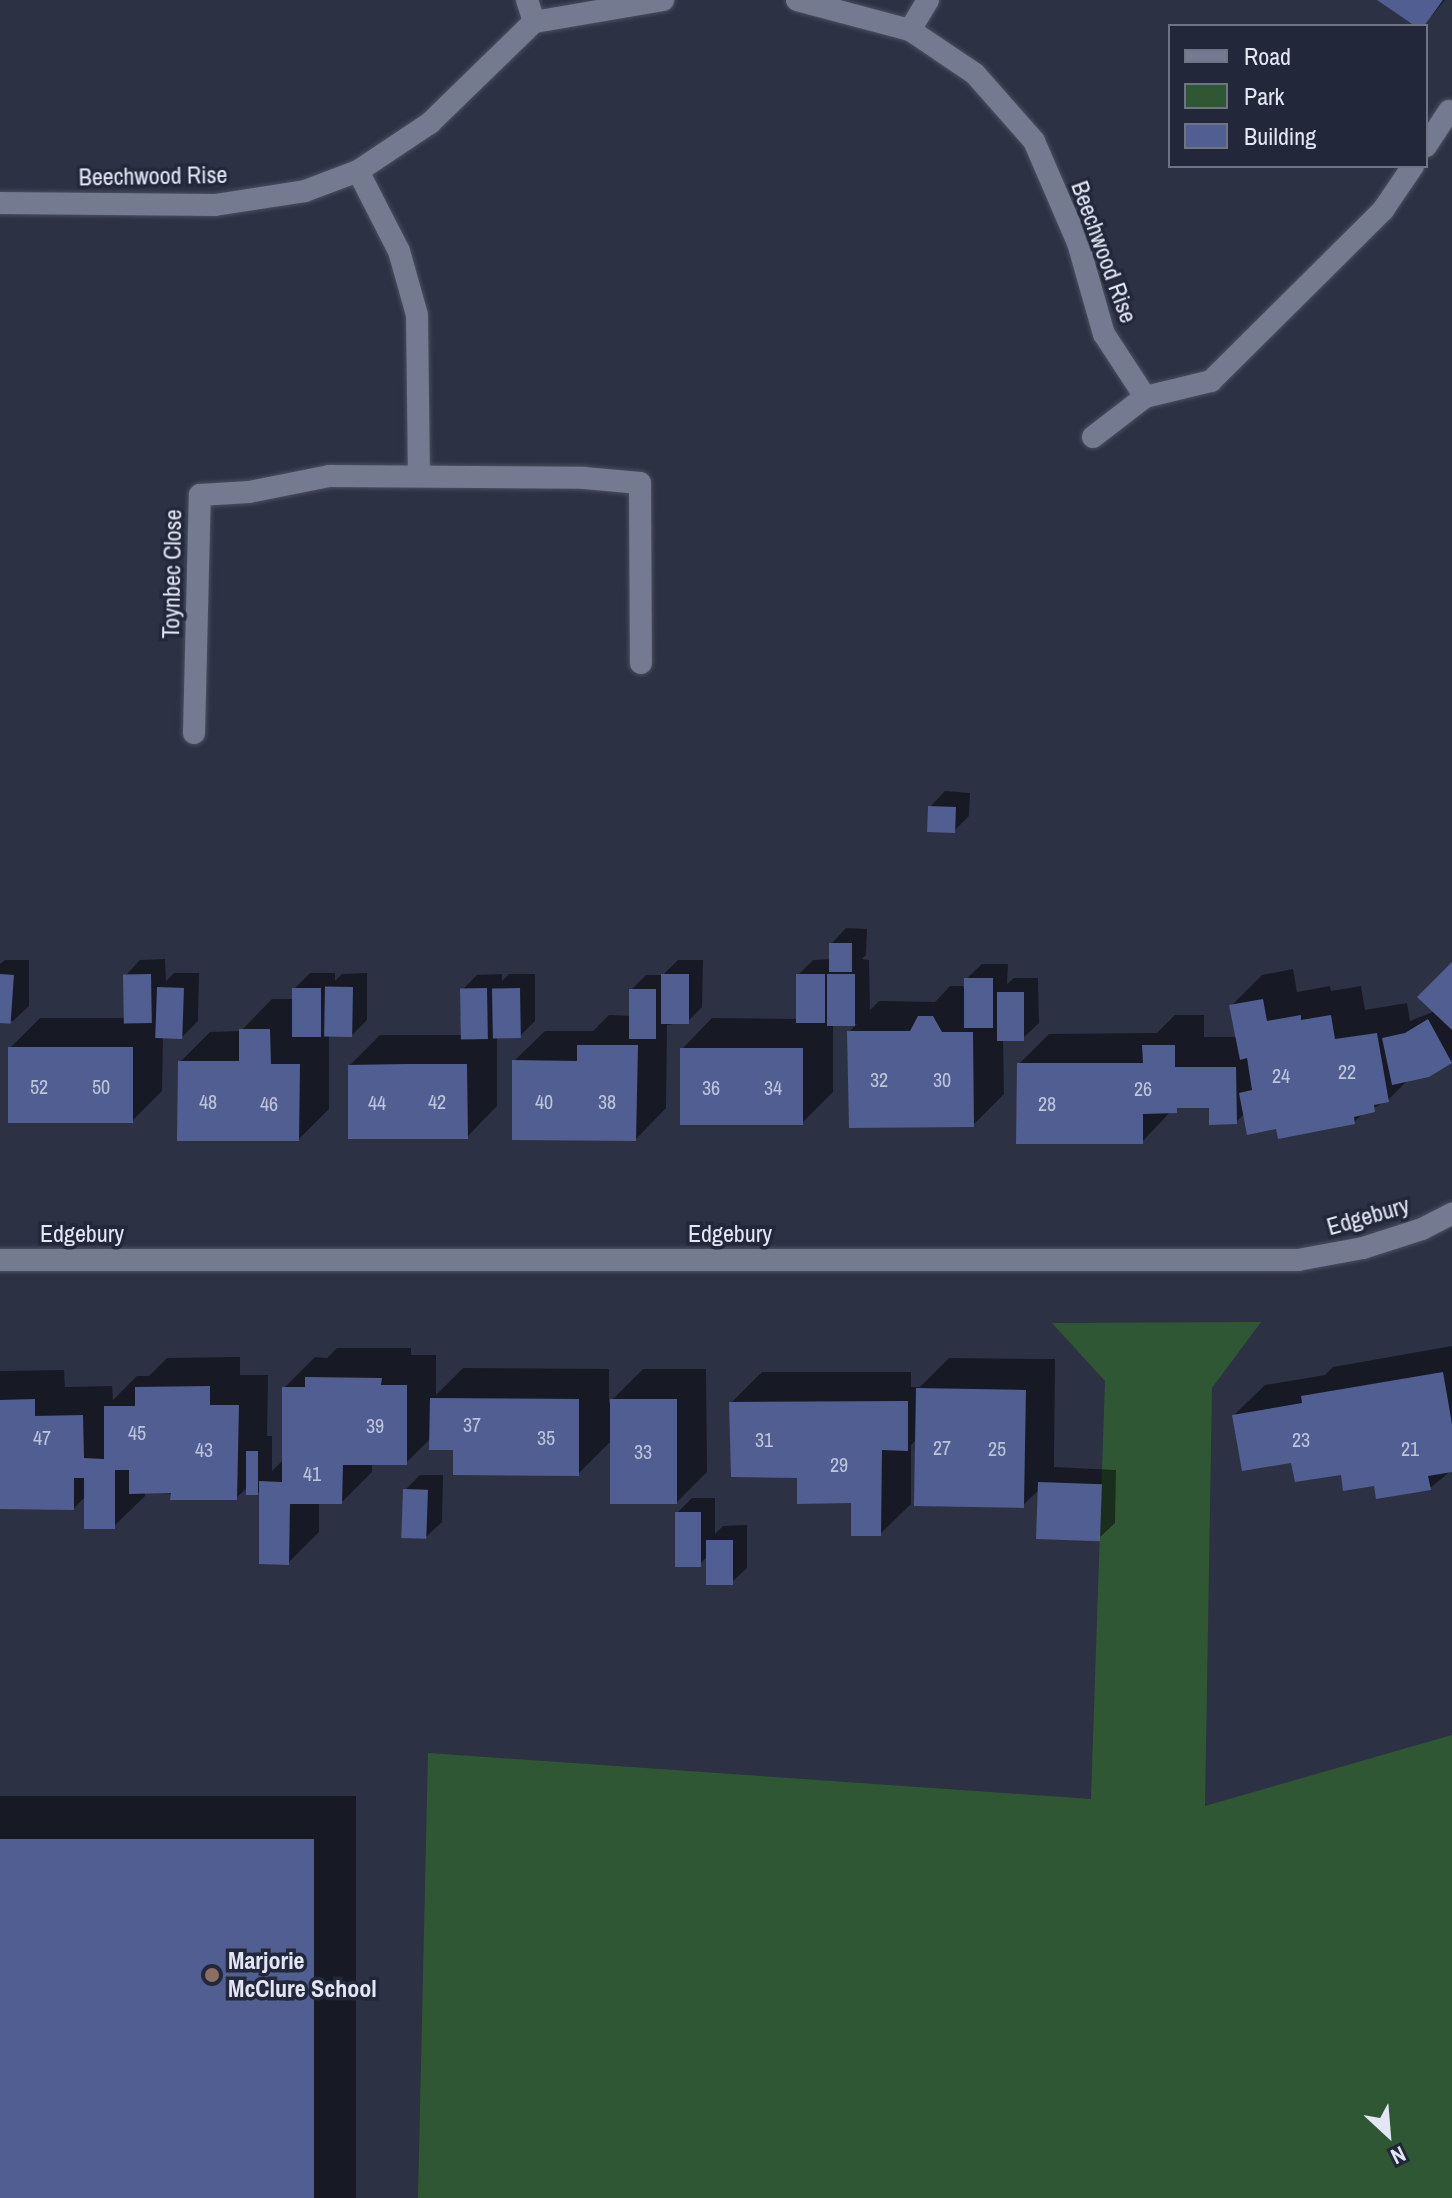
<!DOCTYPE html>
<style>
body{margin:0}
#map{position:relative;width:1452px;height:2198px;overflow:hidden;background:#2c3244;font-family:"Archivo Narrow",sans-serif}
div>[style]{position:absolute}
.green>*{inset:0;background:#305734}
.shadow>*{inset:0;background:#0007;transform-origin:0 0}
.building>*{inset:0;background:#515e91;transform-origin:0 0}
.roads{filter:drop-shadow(0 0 2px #4b4f5f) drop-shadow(0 0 2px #4b4f5f)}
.minor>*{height:22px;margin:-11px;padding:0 11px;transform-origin:11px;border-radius:11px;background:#747a90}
.dots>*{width:22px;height:22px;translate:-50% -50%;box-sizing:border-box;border:4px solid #22283a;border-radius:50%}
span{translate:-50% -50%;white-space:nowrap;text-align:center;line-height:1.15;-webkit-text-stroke:7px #22283a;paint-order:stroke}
.number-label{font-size:20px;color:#bec5db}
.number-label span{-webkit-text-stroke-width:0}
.street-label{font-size:24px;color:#e3e7f4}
.poi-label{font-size:24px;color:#e3e7f4;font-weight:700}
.left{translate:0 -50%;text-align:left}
.legend{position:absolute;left:1168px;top:24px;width:260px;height:144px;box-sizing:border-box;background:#22283a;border:2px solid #6f7484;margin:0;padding:10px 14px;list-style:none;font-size:24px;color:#e3e7f4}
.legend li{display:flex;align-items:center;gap:16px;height:40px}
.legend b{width:40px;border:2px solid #6f7484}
.north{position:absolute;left:1348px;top:2094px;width:80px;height:80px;-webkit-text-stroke:6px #22283a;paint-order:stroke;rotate:154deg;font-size:22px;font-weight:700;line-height:32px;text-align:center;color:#e3e7f4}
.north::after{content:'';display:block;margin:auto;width:28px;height:36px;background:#e3e7f4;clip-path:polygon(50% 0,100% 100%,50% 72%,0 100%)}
</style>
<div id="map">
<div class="green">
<div style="clip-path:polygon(1261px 1322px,1212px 1388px,1205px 1806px,1452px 1735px,1452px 2198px,418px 2198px,428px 1753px,1091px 1799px,1105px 1381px,1052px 1323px)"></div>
</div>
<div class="shadow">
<div style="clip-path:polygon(1381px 0,1445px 0,1423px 26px)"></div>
<div style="clip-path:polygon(945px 791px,970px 793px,969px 816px,954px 831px,930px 807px)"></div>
<div style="clip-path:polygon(846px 928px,867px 929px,866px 955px,862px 959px,869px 960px,870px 1010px,879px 1001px,935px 1002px,950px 986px,963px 986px,966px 993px,966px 979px,982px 964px,1008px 964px,1007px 984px,1014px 978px,1038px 978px,1039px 1023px,1023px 1038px,1003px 1039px,1004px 1094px,973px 1125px,849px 1032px,857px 1024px,833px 1024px,833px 1092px,802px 1123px,682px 1049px,712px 1018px,798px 1019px,798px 975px,813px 960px,831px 959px,831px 944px)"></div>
<div style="clip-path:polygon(165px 959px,166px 981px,174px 973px,199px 973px,198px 1021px,183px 1036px,163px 1036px,162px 1091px,132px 1121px,10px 1048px,40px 1018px,126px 1018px,125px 976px,140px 960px)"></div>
<div style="clip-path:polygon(5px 960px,29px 960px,29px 1006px,13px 1021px,0 1021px,0 964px)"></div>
<div style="clip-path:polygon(678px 960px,703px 960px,702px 1007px,687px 1022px,667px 1025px,666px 1108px,636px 1139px,514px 1061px,545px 1031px,593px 1031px,609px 1015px,631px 1016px,631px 990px,646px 975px,663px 975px)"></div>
<div style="clip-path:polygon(1452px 964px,1452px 1060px,1409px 1079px,1388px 1100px,1364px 1113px,1354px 1122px,1278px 1127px,1245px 1113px,1236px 1122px,1211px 1103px,1173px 1109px,1142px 1142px,1019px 1064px,1049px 1034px,1157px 1033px,1175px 1015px,1204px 1015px,1204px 1037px,1238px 1037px,1232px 1005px,1262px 975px,1293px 969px,1297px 992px,1330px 986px,1331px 991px,1361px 986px,1365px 1010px,1407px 1003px,1410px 1021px,1435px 1011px)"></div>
<div style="clip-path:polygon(310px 973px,335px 973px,335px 981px,342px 974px,367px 973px,367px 1020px,352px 1035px,329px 1035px,329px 1109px,299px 1139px,180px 1062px,210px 1032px,241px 1031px,272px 999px,294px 999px,294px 989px)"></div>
<div style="clip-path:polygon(502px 974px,502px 981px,509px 974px,535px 974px,535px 1021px,520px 1036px,497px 1036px,497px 1106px,467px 1137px,350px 1065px,380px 1035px,462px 1035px,462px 990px,477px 975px)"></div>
<div style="clip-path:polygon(1452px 1346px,1452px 1470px,1430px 1488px,1375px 1484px,1293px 1461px,1234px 1415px,1265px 1385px,1325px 1375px,1333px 1367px)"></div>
<div style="clip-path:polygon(337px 1348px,411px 1348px,411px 1355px,436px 1355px,436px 1395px,463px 1368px,609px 1369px,609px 1403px,643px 1369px,706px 1369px,707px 1472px,676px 1503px,612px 1440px,578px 1474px,455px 1448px,432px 1437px,406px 1463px,372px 1463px,372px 1472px,342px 1502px,319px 1502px,319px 1532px,288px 1563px,261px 1490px,257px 1494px,248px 1487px,236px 1498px,145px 1492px,145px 1496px,114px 1526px,86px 1496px,74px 1508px,0 1508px,0 1371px,64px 1370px,65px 1387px,112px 1386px,113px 1400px,137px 1376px,149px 1376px,167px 1358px,240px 1357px,240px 1375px,268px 1375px,267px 1436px,272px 1436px,272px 1471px,284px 1459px,284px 1388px,315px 1357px,327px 1358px)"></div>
<div style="clip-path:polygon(949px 1358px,1055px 1359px,1054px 1467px,1116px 1470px,1115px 1523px,1099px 1538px,1040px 1489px,1023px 1505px,918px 1438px,911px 1445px,911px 1504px,880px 1534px,853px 1501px,799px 1476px,731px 1403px,762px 1372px,911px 1372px,911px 1387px,920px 1387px)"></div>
<div style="clip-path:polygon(420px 1475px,443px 1475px,442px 1522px,426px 1537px,405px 1490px)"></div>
<div style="clip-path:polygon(692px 1498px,715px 1498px,715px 1534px,723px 1526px,747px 1525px,747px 1568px,731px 1583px,708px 1556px,699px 1565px,677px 1513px)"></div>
<div style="left:0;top:1796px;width:356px;height:402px"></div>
</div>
<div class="building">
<div style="clip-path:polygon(1377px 0,1443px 0,1424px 26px,1415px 26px)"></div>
<div style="left:928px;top:806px;width:28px;height:26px;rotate:2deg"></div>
<div style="left:829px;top:943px;width:23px;height:29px"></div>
<div style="clip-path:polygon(1452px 962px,1452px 1030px,1417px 997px)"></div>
<div style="left:0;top:974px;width:14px;height:49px;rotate:4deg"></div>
<div style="left:151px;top:974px;width:49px;height:28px;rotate:89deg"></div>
<div style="left:661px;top:974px;width:28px;height:50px"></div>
<div style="left:796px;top:974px;width:29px;height:49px"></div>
<div style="left:827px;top:974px;width:28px;height:52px"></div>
<div style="left:964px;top:978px;width:29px;height:50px"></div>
<div style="left:157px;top:987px;width:27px;height:51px;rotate:2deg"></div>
<div style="left:353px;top:987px;width:50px;height:28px;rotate:91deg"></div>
<div style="left:292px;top:988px;width:29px;height:49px"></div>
<div style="left:487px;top:988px;width:51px;height:27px;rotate:89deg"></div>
<div style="left:520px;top:988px;width:50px;height:28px;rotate:89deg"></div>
<div style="left:656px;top:989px;width:50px;height:27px;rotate:90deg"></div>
<div style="left:997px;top:992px;width:27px;height:49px"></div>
<div style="clip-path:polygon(1263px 999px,1267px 1021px,1301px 1015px,1301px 1020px,1331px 1015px,1335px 1039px,1377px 1033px,1389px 1102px,1374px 1105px,1375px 1112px,1354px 1117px,1355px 1124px,1278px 1139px,1276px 1129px,1247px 1135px,1239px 1093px,1252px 1090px,1247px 1058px,1240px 1060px,1229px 1005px)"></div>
<div style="clip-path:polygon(918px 1016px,933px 1016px,942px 1032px,973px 1032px,974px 1127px,849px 1128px,847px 1031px,910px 1031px)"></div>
<div style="clip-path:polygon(1428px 1019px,1452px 1063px,1429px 1077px,1392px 1085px,1382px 1038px,1405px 1033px)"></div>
<div style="clip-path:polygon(239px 1029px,270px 1029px,271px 1064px,300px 1064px,299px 1141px,177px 1141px,178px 1061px,239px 1061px)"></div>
<div style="clip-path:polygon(577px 1045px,638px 1045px,636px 1141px,512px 1140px,512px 1060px,577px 1061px)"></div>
<div style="clip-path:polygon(1142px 1045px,1175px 1045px,1175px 1067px,1236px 1067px,1237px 1124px,1209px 1125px,1209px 1108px,1177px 1108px,1177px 1113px,1143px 1114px,1143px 1144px,1016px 1144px,1017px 1063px,1143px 1063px)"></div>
<div style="left:8px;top:1047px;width:125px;height:76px"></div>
<div style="left:680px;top:1048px;width:123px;height:77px"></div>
<div style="clip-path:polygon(406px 1064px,467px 1064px,468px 1139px,348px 1139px,348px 1065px)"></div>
<div style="clip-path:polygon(1443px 1372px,1452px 1424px,1452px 1472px,1428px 1476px,1431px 1490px,1376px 1499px,1374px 1486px,1343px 1491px,1341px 1475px,1295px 1482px,1291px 1463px,1242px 1471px,1232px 1415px,1302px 1403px,1301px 1396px)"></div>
<div style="clip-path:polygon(305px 1377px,382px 1378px,381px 1385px,407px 1385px,407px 1465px,343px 1465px,342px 1504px,290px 1504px,289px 1565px,259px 1564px,259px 1481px,282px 1482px,282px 1387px,305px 1387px)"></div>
<div style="clip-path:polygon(210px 1386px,210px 1405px,239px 1405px,237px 1500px,170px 1500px,171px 1493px,129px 1494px,129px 1470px,115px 1470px,115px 1529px,84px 1529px,84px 1478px,74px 1478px,74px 1510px,0 1509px,0 1400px,35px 1399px,35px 1416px,83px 1415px,84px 1458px,104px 1459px,104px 1406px,135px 1406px,135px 1387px)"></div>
<div style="left:916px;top:1388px;width:110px;height:118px;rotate:1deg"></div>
<div style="clip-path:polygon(430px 1398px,579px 1399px,579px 1476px,453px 1475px,453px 1450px,429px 1450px)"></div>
<div style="left:610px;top:1399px;width:67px;height:105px"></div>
<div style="clip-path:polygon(908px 1401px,908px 1451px,882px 1450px,881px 1536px,851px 1536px,851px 1503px,797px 1504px,797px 1478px,731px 1477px,729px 1402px)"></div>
<div style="left:246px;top:1451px;width:12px;height:44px"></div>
<div style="left:1038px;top:1482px;width:64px;height:57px;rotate:2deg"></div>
<div style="left:403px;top:1489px;width:25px;height:49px;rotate:2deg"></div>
<div style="left:675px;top:1512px;width:26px;height:55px"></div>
<div style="left:706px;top:1540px;width:27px;height:45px"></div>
<div style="left:0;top:1839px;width:314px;height:359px"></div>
</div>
<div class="roads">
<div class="minor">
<div style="left:527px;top:0;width:23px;rotate:72deg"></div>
<div style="left:797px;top:0;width:117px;rotate:14.9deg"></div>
<div style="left:910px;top:30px;width:78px;rotate:34.1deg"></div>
<div style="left:975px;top:74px;width:89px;rotate:48.6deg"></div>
<div style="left:1034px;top:141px;width:111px;rotate:66.7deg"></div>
<div style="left:1078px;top:243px;width:95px;rotate:74.1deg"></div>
<div style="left:1104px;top:334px;width:75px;rotate:56.9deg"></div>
<div style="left:910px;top:30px;width:35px;rotate:-59deg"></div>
<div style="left:1426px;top:146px;width:42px;rotate:-56.7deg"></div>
<div style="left:358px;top:171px;width:90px;rotate:62.9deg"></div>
<div style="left:399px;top:251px;width:66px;rotate:74.3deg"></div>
<div style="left:417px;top:315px;width:160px;rotate:89.3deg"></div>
<div style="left:0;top:203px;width:215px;rotate:0.5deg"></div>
<div style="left:215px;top:205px;width:91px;rotate:-8.8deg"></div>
<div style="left:305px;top:191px;width:57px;rotate:-20.7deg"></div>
<div style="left:358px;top:171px;width:87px;rotate:-33.7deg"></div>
<div style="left:430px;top:123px;width:145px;rotate:-44.2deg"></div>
<div style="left:534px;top:22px;width:131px;rotate:-9.7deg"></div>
<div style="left:1093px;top:437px;width:66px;rotate:-37.6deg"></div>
<div style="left:1145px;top:397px;width:68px;rotate:-13.6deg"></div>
<div style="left:1211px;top:381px;width:243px;rotate:-44.8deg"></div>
<div style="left:1383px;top:210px;width:53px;rotate:-55.7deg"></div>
<div style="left:194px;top:733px;width:238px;rotate:-88.6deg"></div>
<div style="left:200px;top:495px;width:49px;rotate:-3.5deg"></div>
<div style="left:249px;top:492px;width:82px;rotate:-11.3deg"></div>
<div style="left:329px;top:476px;width:255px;rotate:0.4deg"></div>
<div style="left:584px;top:478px;width:56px;rotate:5.1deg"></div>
<div style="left:640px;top:483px;width:180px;rotate:89.7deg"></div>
<div style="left:0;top:1260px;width:1298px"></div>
<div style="left:1298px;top:1260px;width:66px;rotate:-10.5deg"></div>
<div style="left:1363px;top:1248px;width:62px;rotate:-17.9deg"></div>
<div style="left:1422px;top:1229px;width:34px;rotate:-27deg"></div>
</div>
</div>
<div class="dots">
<div style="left:212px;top:1975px;background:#8d6e63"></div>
</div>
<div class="number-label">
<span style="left:1347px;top:1071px">22</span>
<span style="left:1281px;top:1075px">24</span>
<span style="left:879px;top:1079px">32</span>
<span style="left:942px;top:1079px">30</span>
<span style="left:39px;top:1086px">52</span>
<span style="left:101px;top:1086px">50</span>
<span style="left:711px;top:1087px">36</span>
<span style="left:773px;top:1087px">34</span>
<span style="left:1143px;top:1088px">26</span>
<span style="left:208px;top:1101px">48</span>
<span style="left:437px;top:1101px">42</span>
<span style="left:544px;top:1101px">40</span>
<span style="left:607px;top:1101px">38</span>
<span style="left:377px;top:1102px">44</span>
<span style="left:269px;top:1103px">46</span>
<span style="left:1047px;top:1103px">28</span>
<span style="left:472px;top:1424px">37</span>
<span style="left:375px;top:1425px">39</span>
<span style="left:137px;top:1432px">45</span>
<span style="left:42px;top:1437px">47</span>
<span style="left:546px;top:1437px">35</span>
<span style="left:764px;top:1439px">31</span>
<span style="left:1301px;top:1439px">23</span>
<span style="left:942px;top:1447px">27</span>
<span style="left:997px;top:1448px">25</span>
<span style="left:1410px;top:1448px">21</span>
<span style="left:204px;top:1449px">43</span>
<span style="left:643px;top:1451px">33</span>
<span style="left:839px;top:1464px">29</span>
<span style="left:312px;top:1473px">41</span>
</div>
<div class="street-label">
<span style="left:153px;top:176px;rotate:-1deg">Beechwood Rise</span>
<span style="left:1104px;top:252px;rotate:70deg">Beechwood Rise</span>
<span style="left:172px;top:574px;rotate:-89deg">Toynbec Close</span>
<span style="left:1368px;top:1216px;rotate:-16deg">Edgebury</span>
<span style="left:82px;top:1234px">Edgebury</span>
<span style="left:730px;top:1234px">Edgebury</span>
</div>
<div class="poi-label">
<span class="left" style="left:228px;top:1975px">Marjorie<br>McClure School</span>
</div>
<ul class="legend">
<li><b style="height:10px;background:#747a90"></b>Road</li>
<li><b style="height:22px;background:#305734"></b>Park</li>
<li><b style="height:22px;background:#515e91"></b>Building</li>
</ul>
<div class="north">N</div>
</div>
